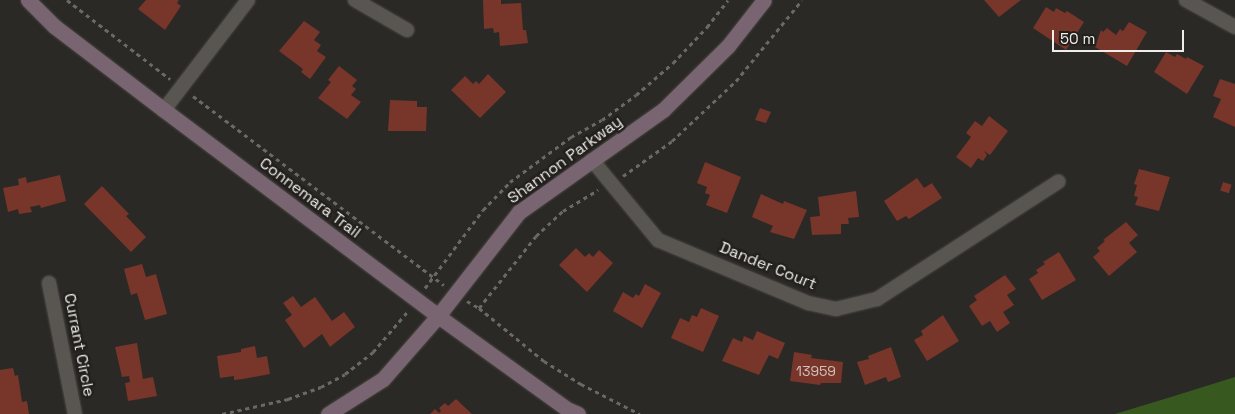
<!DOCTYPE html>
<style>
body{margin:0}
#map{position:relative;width:1235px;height:414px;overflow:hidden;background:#2b2925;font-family:"Space Grotesk",sans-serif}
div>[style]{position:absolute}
.green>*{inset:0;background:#375920}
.building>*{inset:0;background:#78352a;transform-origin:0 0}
.path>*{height:3px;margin-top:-1.5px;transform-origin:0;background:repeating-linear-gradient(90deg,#6b6966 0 4px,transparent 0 8px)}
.roads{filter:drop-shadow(0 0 1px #494643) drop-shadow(0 0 1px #494643)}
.street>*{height:14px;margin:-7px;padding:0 7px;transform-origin:7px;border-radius:7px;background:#595652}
.secondary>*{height:15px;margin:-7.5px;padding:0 7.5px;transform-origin:7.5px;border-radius:7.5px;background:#796571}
span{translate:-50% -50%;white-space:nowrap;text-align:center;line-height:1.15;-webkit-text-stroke:5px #221f1c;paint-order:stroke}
.number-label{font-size:14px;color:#d1c0bb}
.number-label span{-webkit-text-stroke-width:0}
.street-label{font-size:16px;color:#efeeeb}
.scale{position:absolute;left:1052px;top:30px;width:132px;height:22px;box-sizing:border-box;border:2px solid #efeeeb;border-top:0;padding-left:6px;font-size:15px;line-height:18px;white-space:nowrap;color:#efeeeb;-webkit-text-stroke:4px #221f1c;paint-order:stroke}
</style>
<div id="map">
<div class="green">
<div style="clip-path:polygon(1235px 377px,1235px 414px,1115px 414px,1171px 397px)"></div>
</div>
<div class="building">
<div style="clip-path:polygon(146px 0,179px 0,177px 3px,181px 6px,165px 30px,138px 9px)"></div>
<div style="clip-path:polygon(483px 0,501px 0,501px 4px,521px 3px,523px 30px,526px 30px,528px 43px,500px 46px,499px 32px,494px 33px,493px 28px,484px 29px)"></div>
<div style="clip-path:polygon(984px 0,1021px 0,999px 17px)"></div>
<div style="clip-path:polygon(1046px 7px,1054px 12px,1056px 8px,1065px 13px,1067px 11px,1084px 22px,1066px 50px,1033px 28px)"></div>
<div style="clip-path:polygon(304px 21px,320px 32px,314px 40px,321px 45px,317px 51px,326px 57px,310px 79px,301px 72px,303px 69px,279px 51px)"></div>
<div style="clip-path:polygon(1129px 22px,1147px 32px,1127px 66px,1095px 47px,1101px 30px,1103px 32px,1107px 28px,1116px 35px,1120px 29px,1123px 31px)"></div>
<div style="clip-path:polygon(1166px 52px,1175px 57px,1177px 54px,1186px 59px,1187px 57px,1204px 66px,1187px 94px,1154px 72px)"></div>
<div style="clip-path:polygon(339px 66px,357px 80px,352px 86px,356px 89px,351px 95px,361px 102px,347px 119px,318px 98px,331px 82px,328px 80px)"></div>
<div style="clip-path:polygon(488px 74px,506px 92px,480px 118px,451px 90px,465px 76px,473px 84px,476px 81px,479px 84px)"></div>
<div style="clip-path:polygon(1220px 79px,1235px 84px,1235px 127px,1213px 117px,1221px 99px,1213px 96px)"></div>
<div style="clip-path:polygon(390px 100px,417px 101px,417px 107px,427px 107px,426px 131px,388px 131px)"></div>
<div style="clip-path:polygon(760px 108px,771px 112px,766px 123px,755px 120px)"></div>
<div style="clip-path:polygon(989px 116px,1008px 131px,990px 155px,984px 151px,987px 155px,983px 161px,978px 158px,971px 168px,956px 157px,971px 137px,966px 133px,975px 121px,982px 126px)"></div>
<div style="clip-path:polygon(705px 162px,741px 177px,727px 213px,706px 205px,710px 195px,705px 193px,707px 187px,697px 183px)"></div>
<div style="clip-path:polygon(1139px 169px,1170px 177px,1159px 211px,1135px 205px,1138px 197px,1134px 196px,1137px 185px,1134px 184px)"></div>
<div style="clip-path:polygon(60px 175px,66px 201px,41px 208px,40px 205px,30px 207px,32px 212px,19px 214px,18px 209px,8px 212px,3px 188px,19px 185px,18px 179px,26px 177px,27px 183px)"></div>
<div style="clip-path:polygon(917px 178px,924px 188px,932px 183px,942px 198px,909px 219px,906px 216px,897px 221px,884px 201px)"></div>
<div style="left:1223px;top:182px;width:9px;height:9px;rotate:18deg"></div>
<div style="clip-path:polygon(102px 186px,129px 214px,126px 216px,146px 237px,131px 252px,84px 204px)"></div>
<div style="clip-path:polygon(856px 191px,859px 217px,848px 218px,849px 224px,841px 224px,841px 234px,812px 235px,810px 217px,820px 216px,818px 197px)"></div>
<div style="clip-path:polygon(761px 194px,783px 204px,784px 201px,807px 210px,794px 239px,770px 232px,773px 226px,752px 217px)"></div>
<div style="clip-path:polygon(1126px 222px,1138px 235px,1129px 243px,1137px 252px,1109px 276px,1093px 257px,1100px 251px,1097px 248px,1105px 241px,1103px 240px)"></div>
<div style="clip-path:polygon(576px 248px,585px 257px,589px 253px,593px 257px,599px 250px,613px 263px,587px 292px,559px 265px)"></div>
<div style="clip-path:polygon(1059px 252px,1076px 280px,1042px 300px,1029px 279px,1038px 273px,1036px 270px,1045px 264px,1043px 262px)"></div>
<div style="clip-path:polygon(142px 264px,146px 277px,156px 274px,167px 314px,145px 320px,137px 293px,131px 295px,124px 269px)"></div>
<div style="clip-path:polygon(1005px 275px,1016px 289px,1007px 295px,1014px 305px,1003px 312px,1010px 323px,997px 332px,990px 321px,982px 326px,969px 306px,977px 300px,974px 296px)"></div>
<div style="clip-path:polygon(645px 284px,661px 293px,642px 328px,613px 311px,623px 292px,633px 298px,636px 294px,639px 296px)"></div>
<div style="clip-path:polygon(293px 296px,301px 307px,315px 297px,332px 321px,344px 312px,355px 327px,330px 347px,322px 334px,304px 348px,285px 320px,292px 315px,283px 303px)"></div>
<div style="clip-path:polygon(701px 308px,719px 316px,703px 352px,671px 338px,680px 318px,689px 322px,692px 315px,697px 317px)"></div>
<div style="clip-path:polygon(943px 315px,959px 341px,927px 361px,914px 340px,923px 335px,921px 331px)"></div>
<div style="clip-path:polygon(757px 331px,785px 343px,778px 359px,769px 355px,759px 375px,722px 361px,733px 338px,742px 342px,744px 336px,753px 340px)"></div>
<div style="clip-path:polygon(137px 343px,143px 379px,153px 377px,157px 396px,128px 401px,125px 383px,130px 382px,129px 376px,122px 377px,115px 347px)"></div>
<div style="clip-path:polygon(255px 346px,257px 358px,267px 356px,270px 374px,243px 379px,234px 380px,234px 376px,220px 378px,217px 356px,241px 352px,241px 349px)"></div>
<div style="clip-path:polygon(891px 347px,901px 377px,888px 382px,886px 377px,865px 385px,857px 362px,869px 359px,868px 356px)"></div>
<div style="clip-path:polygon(794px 352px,812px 355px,811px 358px,843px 362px,841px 383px,821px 383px,820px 385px,790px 381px)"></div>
<div style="clip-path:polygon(13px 368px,15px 376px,18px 375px,22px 402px,27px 401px,29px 414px,0 414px,0 370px)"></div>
<div style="clip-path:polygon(456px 399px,472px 414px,430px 414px,435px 409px,439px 413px,441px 411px,439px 408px,445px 403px,448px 406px)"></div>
</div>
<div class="path">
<div style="left:67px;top:0;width:130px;rotate:37.5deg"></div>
<div style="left:193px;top:96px;width:314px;rotate:37deg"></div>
<div style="left:623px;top:176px;width:60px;rotate:-35.5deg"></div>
<div style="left:672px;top:141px;width:88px;rotate:-43.2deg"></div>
<div style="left:736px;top:81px;width:104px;rotate:-50.8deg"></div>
<div style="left:425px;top:288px;width:97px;rotate:-53.4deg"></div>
<div style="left:483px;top:210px;width:39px;rotate:-46deg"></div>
<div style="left:510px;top:182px;width:76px;rotate:-36.4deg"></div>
<div style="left:571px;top:137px;width:35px;rotate:-29deg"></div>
<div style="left:602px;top:120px;width:42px;rotate:-36.3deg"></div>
<div style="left:636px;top:95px;width:49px;rotate:-40.9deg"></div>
<div style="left:673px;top:63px;width:50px;rotate:-46.6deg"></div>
<div style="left:707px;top:27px;width:34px;rotate:-52deg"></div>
<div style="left:467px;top:301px;width:14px;rotate:30deg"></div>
<div style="left:479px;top:308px;width:84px;rotate:39.2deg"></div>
<div style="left:544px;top:361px;width:44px;rotate:31.9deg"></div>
<div style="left:581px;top:384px;width:66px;rotate:27deg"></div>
<div style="left:479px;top:308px;width:92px;rotate:-51.6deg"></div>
<div style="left:536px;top:236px;width:37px;rotate:-43deg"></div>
<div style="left:563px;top:211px;width:41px;rotate:-31deg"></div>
<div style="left:222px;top:414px;width:68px;rotate:-12.8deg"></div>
<div style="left:288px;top:399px;width:35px;rotate:-20deg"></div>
<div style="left:321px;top:387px;width:27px;rotate:-28deg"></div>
<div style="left:345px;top:374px;width:36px;rotate:-38deg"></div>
<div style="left:373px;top:352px;width:54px;rotate:-49.5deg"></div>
</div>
<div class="roads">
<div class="street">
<div style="left:355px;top:0;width:60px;rotate:30deg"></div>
<div style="left:1186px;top:0;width:56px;rotate:28.9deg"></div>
<div style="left:164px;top:110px;width:138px;rotate:-52.6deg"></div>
<div style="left:592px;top:160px;width:104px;rotate:50.5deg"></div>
<div style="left:658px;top:240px;width:163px;rotate:22.8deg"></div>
<div style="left:808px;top:303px;width:29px;rotate:12deg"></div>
<div style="left:836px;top:309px;width:42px;rotate:-13.7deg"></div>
<div style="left:877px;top:299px;width:216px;rotate:-32.9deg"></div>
<div style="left:49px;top:283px;width:134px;rotate:78.8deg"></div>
</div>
<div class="secondary">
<div style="left:28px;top:0;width:37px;rotate:45deg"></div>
<div style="left:54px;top:26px;width:138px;rotate:37.4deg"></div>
<div style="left:164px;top:110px;width:343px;rotate:36.9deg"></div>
<div style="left:438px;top:316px;width:159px;rotate:35.8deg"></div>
<div style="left:567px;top:409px;width:12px;rotate:24deg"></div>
<div style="left:328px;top:414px;width:65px;rotate:-32.5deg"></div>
<div style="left:383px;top:379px;width:84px;rotate:-48.9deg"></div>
<div style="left:438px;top:316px;width:132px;rotate:-52.1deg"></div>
<div style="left:519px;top:212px;width:176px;rotate:-35.3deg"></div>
<div style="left:663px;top:110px;width:91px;rotate:-44.6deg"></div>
<div style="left:728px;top:46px;width:58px;rotate:-52deg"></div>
</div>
</div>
<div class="number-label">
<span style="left:816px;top:371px">13959</span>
</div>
<div class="street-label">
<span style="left:565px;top:160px;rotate:-36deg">Shannon Parkway</span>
<span style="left:310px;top:198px;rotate:37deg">Connemara Trail</span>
<span style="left:768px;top:266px;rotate:22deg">Dander Court</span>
<span style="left:79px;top:345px;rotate:79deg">Currant Circle</span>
</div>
<div class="scale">50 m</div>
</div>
